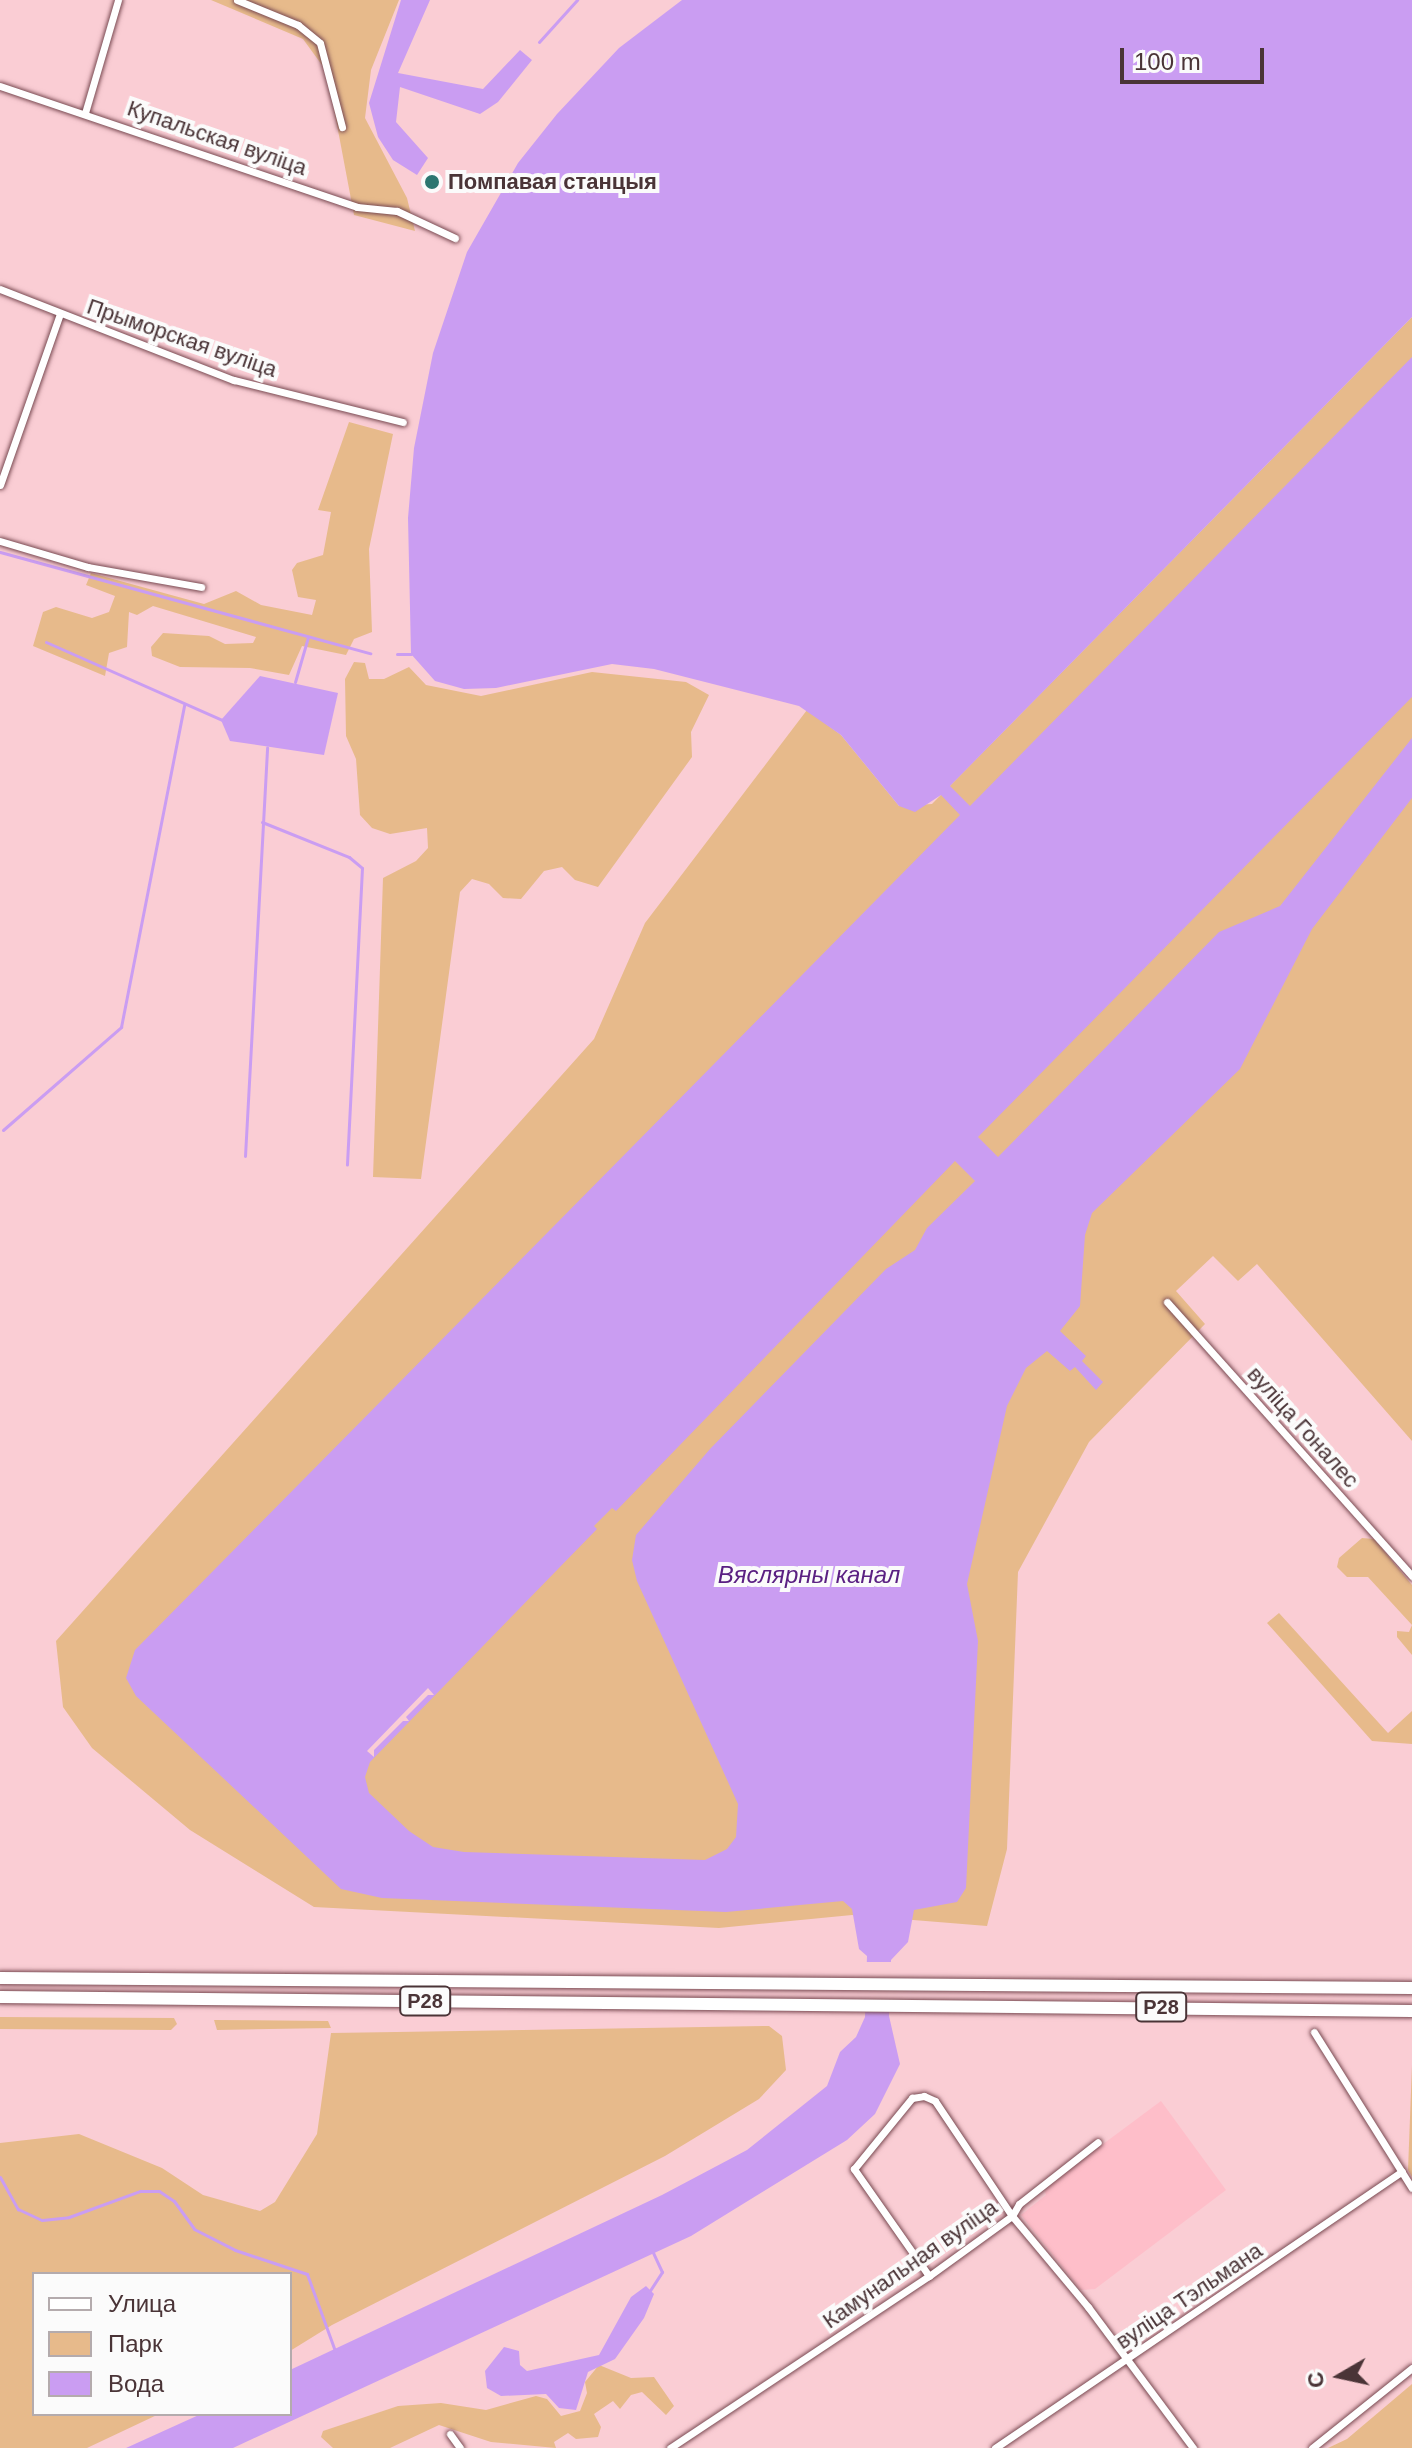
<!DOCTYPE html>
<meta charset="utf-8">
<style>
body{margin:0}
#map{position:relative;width:1412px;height:2448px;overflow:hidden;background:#facdd4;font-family:Helvetica,sans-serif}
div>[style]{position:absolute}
.built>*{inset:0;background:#febec9}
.green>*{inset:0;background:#e7ba8b}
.water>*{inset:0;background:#ca9df2}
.pier>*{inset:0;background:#facdd4;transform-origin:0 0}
.stream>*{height:3px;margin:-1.5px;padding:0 1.5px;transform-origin:1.5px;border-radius:1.5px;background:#ca9df2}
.roads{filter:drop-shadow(0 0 2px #794a52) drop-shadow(0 0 2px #794a52)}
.minor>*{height:7px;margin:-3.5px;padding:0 3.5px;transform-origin:3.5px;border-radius:3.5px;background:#fff}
.trunk>*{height:12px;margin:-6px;padding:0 6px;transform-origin:6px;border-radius:6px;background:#fff}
.dots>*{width:22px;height:22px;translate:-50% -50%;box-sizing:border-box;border:4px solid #fbfbfb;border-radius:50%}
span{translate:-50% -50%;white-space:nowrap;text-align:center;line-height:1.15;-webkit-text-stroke:8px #fbfbfb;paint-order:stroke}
.shield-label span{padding:2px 6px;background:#fbfbfb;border:2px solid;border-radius:6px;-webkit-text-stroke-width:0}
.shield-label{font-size:20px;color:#4a3437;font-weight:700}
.street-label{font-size:22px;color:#4a3437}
.poi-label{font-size:22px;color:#4a3437;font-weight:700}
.left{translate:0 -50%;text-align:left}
.water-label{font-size:24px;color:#5a2082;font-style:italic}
.legend{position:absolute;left:32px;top:2272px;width:260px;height:144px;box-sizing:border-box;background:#fbfbfb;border:2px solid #b4abad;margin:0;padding:10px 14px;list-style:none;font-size:24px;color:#4a3437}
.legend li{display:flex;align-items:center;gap:16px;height:40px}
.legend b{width:40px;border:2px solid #b4abad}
.north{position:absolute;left:1300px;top:2336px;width:80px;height:80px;-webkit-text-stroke:6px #fbfbfb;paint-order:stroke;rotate:261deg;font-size:22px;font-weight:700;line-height:32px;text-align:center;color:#4a3437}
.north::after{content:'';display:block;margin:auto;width:28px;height:36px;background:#4a3437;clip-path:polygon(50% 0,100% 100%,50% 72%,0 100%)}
.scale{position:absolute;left:1120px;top:48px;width:144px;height:36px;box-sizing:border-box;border:4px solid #4a3437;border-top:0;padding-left:10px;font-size:24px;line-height:28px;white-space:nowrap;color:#4a3437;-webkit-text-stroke:6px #fbfbfb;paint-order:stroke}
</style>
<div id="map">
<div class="built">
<div style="clip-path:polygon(1161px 2101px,1226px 2190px,1095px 2289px,1081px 2290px,1021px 2215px,1046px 2195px,1044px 2188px)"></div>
</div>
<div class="green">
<div style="clip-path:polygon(211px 0,399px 0,371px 70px,365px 118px,407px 198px,415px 231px,354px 215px,327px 72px,303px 39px)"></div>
<div style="clip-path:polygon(1412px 317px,1412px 1441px,1257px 1264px,1238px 1281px,1213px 1256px,1176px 1291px,1205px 1324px,1089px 1442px,1018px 1572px,1007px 1849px,987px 1926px,852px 1915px,719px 1928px,314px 1907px,190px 1830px,92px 1748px,63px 1707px,56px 1641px,594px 1039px,645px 923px,807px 710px,841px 735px,899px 806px,932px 804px)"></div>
<div style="clip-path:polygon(349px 422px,393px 434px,369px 549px,372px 632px,354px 639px,346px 655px,302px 646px,289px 675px,250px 668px,180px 667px,152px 656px,151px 647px,163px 633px,209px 636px,225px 644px,253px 643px,256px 637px,153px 606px,137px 615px,129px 612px,127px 647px,109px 653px,105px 676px,33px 646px,43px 612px,56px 607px,92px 618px,109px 612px,115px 596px,86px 585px,91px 573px,204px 604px,236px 591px,261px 605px,312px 615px,316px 600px,298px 597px,292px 570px,297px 563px,323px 555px,331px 512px,318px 510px)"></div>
<div style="clip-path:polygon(354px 662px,365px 663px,369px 679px,384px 679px,409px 667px,426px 685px,481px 696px,592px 672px,686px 682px,709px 695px,691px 732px,692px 757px,598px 887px,575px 880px,562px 867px,544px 871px,521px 899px,503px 898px,489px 884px,472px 879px,460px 892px,421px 1179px,373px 1177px,383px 878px,416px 861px,428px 848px,427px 828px,390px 834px,372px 828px,360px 815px,356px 759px,346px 736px,345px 679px)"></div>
<div style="clip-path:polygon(1362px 1538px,1374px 1539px,1412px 1585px,1412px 1655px,1397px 1637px,1397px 1631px,1409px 1632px,1412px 1625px,1368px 1577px,1347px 1577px,1337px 1567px,1339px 1558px)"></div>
<div style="clip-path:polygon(1279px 1613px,1388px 1733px,1412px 1711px,1412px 1744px,1372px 1741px,1267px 1623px)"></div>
<div style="clip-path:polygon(0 2017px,174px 2018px,177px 2024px,171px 2030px,0 2029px)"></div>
<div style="clip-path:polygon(214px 2020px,328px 2021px,331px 2028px,217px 2030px)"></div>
<div style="clip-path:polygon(769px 2026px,782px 2036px,786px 2070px,759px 2099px,665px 2156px,332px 2325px,290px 2351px,290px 2274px,34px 2274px,34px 2414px,159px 2414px,87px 2448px,0 2448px,0 2143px,79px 2134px,162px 2168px,203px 2195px,260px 2211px,275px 2202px,317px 2134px,331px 2033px)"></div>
<div style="clip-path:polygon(1412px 2065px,1412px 2177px,1408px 2170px)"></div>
<div style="clip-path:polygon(599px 2365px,631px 2378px,654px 2377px,674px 2406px,666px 2415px,642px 2392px,631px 2395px,620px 2409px,613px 2401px,594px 2414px,601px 2427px,598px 2437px,576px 2439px,568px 2433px,554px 2442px,556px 2448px,491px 2442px,439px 2425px,390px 2448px,333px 2448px,321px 2437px,323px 2431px,398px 2406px,441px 2403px,486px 2410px,536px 2396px,547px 2399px,561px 2416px,580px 2411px,587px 2393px,585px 2382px)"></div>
<div style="clip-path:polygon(1412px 2384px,1412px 2448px,1328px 2448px,1347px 2439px)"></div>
</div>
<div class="water">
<div style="clip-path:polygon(401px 0,430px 0,398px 73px,483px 89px,520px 50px,532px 60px,498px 102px,480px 114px,400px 87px,396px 122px,428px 158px,417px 175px,393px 160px,378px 137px,369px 103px)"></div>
<div style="clip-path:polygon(evenodd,682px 0,1412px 0,1412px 317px,950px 786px,970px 806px,1412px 357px,1412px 697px,978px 1137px,998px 1157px,1219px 932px,1280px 906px,1412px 738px,1412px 798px,1312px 929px,1240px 1069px,1092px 1213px,1085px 1235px,1080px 1306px,1060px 1331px,1086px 1356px,1082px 1361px,1103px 1382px,1096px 1390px,1075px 1367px,1070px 1371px,1047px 1351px,1026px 1368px,1007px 1406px,967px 1584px,978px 1641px,966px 1888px,957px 1902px,914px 1910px,908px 1942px,891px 1960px,889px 2016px,900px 2064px,875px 2114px,847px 2140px,691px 2236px,233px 2448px,126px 2448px,201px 2414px,290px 2414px,290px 2370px,662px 2195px,747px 2150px,827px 2086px,840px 2052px,856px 2037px,865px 2017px,867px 1956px,859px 1949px,852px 1909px,843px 1901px,726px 1912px,382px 1898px,341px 1889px,136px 1696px,126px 1678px,135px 1650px,960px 815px,941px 795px,915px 812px,899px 806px,841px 735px,799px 706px,654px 669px,612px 664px,496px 688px,464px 689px,435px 681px,411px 654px,408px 518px,414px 448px,433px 353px,467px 252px,518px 163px,557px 114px,619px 48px,682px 0,955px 1161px,975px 1181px,927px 1228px,915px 1250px,886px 1269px,710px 1449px,636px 1535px,632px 1560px,637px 1581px,738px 1804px,736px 1837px,727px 1849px,705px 1860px,464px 1852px,433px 1847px,409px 1831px,369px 1793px,365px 1777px,370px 1762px,597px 1529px,594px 1526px,612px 1508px,616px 1511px,955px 1161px)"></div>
<div style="clip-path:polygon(260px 676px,338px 693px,324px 755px,230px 741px,221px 720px)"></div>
<div style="clip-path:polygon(646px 2286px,654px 2294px,644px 2318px,615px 2359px,588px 2372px,576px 2410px,559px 2408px,546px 2394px,501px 2396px,487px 2388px,485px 2371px,504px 2347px,519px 2351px,520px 2365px,527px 2371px,599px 2355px,631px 2297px)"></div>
</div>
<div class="pier">
<div style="clip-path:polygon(428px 1688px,434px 1695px,428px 1695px,406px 1717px,409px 1721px,403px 1721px,374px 1750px,374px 1757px,367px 1751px)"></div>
<div style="left:864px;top:1962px;width:31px;height:50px"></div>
</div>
<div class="stream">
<div style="left:539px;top:42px;width:57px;rotate:-47.9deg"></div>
<div style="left:0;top:552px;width:384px;rotate:15.3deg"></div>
<div style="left:46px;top:642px;width:193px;rotate:23.9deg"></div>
<div style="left:397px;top:654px;width:14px"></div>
<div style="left:295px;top:682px;width:47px;rotate:-73.9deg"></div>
<div style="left:262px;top:822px;width:94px;rotate:21.9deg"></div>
<div style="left:349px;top:857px;width:17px;rotate:40deg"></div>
<div style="left:362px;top:868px;width:297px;rotate:92.9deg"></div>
<div style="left:3px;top:1130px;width:157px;rotate:-41.1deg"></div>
<div style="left:121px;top:1027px;width:328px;rotate:-78.9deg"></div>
<div style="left:245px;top:1156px;width:409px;rotate:-86.9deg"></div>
<div style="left:0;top:2177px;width:37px;rotate:61deg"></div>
<div style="left:18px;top:2209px;width:26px;rotate:25deg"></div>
<div style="left:42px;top:2220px;width:27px;rotate:-6deg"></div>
<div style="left:69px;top:2217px;width:76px;rotate:-20.1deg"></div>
<div style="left:140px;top:2191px;width:19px"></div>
<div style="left:159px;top:2191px;width:18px;rotate:34deg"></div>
<div style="left:174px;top:2201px;width:34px;rotate:54deg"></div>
<div style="left:194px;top:2229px;width:46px;rotate:27.1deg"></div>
<div style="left:235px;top:2250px;width:76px;rotate:18.4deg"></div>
<div style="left:307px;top:2274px;width:82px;rotate:70deg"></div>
<div style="left:649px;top:2292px;width:24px;rotate:-57deg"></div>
<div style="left:662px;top:2272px;width:21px;rotate:-115deg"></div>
</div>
<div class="roads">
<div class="minor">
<div style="left:237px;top:0;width:66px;rotate:22.3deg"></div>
<div style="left:298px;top:25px;width:28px;rotate:39deg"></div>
<div style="left:320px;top:43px;width:87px;rotate:75.3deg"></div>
<div style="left:0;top:86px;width:377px;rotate:18.7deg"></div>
<div style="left:357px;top:207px;width:40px;rotate:5.7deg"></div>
<div style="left:397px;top:211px;width:64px;rotate:25deg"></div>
<div style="left:85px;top:113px;width:118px;rotate:-73.7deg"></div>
<div style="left:0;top:289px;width:251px;rotate:21.3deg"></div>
<div style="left:234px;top:380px;width:174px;rotate:14deg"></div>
<div style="left:0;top:485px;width:181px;rotate:-70.7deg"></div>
<div style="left:0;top:541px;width:92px;rotate:16.5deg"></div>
<div style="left:88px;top:567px;width:115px;rotate:10deg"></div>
<div style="left:1167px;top:1302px;width:368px;rotate:48.2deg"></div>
<div style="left:1314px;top:2032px;width:184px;rotate:57.9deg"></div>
<div style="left:929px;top:2276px;width:131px;rotate:-125deg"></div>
<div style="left:854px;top:2169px;width:92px;rotate:-50.8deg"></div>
<div style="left:912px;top:2098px;width:12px;rotate:-9deg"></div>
<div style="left:924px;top:2096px;width:12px;rotate:24deg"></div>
<div style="left:935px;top:2101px;width:138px;rotate:56.2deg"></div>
<div style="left:1012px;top:2216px;width:119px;rotate:50.1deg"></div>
<div style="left:1088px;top:2307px;width:176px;rotate:53.3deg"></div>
<div style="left:450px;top:2434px;width:17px;rotate:54deg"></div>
<div style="left:670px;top:2448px;width:311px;rotate:-33.6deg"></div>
<div style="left:929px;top:2276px;width:102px;rotate:-35.9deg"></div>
<div style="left:1012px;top:2216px;width:14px;rotate:-60deg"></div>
<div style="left:1019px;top:2204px;width:100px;rotate:-38.1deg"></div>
<div style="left:995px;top:2448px;width:492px;rotate:-34.2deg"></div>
<div style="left:1312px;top:2448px;width:128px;rotate:-38.7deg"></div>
</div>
<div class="trunk">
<div style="left:0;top:1978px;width:1412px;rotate:0.41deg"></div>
<div style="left:0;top:1997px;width:1412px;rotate:0.57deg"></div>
</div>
</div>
<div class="dots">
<div style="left:432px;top:182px;background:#2d7670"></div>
</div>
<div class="shield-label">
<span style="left:425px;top:2001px">Р28</span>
<span style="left:1161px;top:2007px">Р28</span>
</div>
<div class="street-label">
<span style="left:217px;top:138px;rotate:19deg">Купальская вуліца</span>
<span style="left:182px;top:338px;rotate:19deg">Прыморская вуліца</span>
<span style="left:1303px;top:1427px;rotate:48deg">вуліца Гоналес</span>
<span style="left:910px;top:2264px;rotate:-35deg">Камунальная вуліца</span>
<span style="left:1189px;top:2296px;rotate:-34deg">вуліца Тэльмана</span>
</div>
<div class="poi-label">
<span class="left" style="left:448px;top:182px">Помпавая станцыя</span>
</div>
<div class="water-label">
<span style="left:809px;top:1575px">Вяслярны канал</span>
</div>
<ul class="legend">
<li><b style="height:10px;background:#fff"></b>Улица</li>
<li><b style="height:22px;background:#e7ba8b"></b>Парк</li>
<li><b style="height:22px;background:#ca9df2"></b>Вода</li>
</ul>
<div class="north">С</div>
<div class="scale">100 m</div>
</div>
